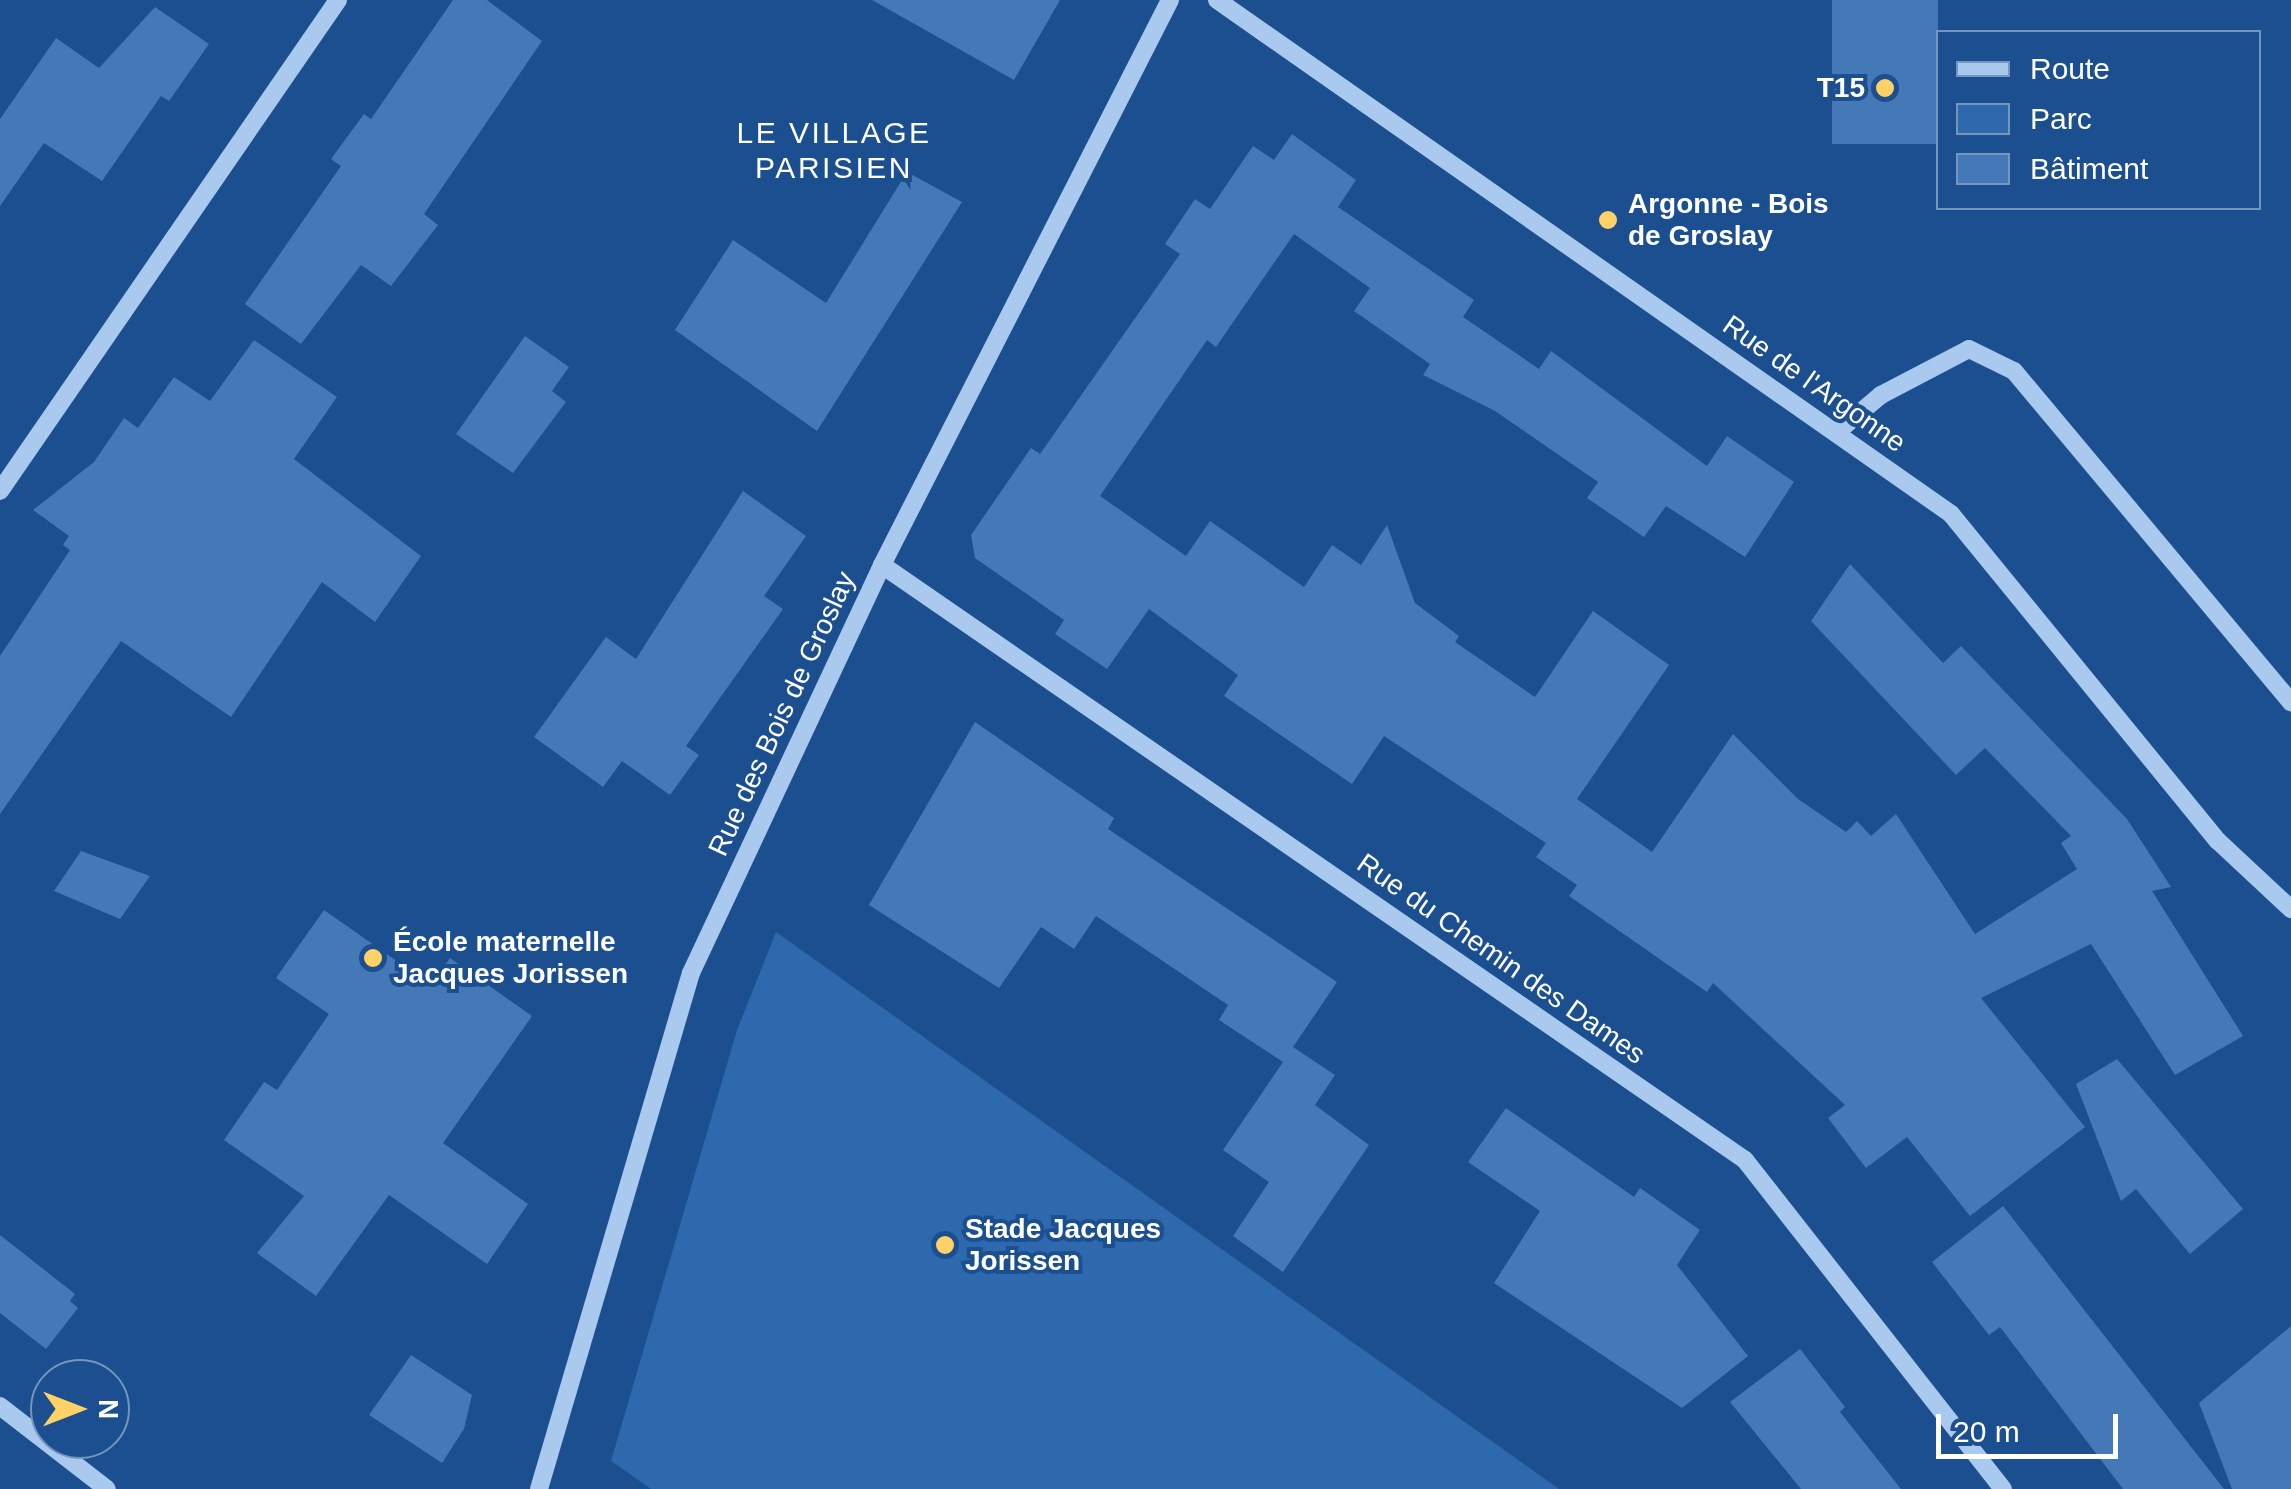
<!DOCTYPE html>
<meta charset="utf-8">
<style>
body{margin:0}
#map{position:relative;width:2291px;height:1489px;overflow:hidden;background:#1b4f8f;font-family:Arial,sans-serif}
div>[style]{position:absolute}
.green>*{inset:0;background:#2e69ad}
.building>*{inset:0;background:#4478b7;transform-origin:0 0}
.minor>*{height:18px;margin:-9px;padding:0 9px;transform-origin:9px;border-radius:9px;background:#a9c9ee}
.dots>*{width:28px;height:28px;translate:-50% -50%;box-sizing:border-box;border:5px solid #1b4f8f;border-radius:50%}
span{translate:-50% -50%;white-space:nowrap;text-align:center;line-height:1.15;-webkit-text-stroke:8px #1b4f8f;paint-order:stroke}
.poi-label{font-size:28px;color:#fff;font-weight:700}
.right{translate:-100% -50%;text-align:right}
.left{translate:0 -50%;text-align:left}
.street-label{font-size:28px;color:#fff}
.neighbourhood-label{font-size:30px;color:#fff;letter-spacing:2.5px}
.legend{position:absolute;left:1936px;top:30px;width:325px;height:180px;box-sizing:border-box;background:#1b4f8f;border:2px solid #7695bc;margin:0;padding:12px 18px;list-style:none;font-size:30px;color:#fff}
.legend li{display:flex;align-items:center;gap:20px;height:50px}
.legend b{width:50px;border:2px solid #7695bc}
.north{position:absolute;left:30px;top:1359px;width:100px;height:100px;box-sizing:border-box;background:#1b4f8f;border:2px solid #7695bc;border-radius:50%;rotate:90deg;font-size:28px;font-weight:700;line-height:40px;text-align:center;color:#fff}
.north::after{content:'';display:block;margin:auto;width:35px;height:45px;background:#ffd166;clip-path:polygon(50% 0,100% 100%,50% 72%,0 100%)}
.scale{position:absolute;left:1936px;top:1414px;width:182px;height:45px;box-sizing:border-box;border:5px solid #fff;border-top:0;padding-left:12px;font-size:30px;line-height:35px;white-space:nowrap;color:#fff;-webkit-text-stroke:8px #1b4f8f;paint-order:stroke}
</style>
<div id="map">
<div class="green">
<div style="clip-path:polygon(776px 932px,1559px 1489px,651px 1489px,611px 1461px,737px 1030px)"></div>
</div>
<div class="building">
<div style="clip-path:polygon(453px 0,487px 0,542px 41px,424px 214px,438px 225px,391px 286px,361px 265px,301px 344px,245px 304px,341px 166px,331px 159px,364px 114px,371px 119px)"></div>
<div style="clip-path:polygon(872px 0,1060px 0,1014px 80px)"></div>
<div style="left:1832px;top:0;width:106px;height:144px"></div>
<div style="clip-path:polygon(155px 7px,209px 44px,169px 101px,161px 96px,102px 181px,44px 143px,0 206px,0 119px,56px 38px,99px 68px)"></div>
<div style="clip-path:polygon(1292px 134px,1356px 180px,1338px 207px,1474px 300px,1463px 317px,1539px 369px,1551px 351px,1707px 466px,1727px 436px,1794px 482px,1745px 557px,1666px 506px,1644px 537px,1587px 498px,1598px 482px,1495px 411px,1423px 375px,1430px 364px,1354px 311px,1370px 288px,1294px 234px,1216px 347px,1207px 340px,1100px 496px,1186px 556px,1210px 521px,1304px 587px,1332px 545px,1361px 565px,1387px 525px,1415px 603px,1459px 636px,1455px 642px,1535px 697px,1593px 611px,1669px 665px,1577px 799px,1652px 852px,1733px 734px,1798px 799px,1846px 832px,1857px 821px,1871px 836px,1896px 814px,1975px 934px,2077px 869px,2061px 843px,2071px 836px,1985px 748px,1956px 775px,1811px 621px,1850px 564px,1943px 663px,1961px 646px,2127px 819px,2171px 887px,2152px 891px,2243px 1036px,2175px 1075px,2091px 944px,1981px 998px,2085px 1127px,1970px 1216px,1907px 1137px,1866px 1168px,1828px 1118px,1845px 1105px,1713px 983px,1707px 992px,1569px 896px,1577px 885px,1536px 857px,1546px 843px,1384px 736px,1352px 784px,1224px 696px,1238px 675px,1149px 609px,1107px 669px,1055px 634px,1064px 620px,975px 558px,971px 535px,1031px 448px,1040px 454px,1180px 254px,1165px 244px,1195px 199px,1210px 209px,1253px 146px,1274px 160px)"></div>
<div style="clip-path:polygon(907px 172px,962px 202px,817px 431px,675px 330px,733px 240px,826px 303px)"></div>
<div style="clip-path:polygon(525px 336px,569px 367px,552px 391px,566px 402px,513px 473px,456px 434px)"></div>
<div style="clip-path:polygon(254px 340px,337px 397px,294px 459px,421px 556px,375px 622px,322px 582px,231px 717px,121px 641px,0 814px,0 656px,70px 550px,63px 545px,69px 536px,33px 510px,94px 462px,124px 418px,138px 428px,174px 377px,210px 401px)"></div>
<div style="clip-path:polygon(743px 491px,806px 536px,764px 596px,783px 609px,686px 746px,699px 755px,670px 795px,622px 761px,603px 787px,534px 737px,606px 637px,636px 659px)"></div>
<div style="clip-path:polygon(975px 722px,1114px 818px,1108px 829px,1337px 982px,1293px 1047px,1335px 1075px,1315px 1105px,1369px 1145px,1283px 1272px,1233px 1236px,1269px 1182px,1223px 1150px,1283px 1062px,1219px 1020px,1228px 1005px,1096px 916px,1074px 949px,1041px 927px,999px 988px,869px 905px)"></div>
<div style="clip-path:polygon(81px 851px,150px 876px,120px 919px,54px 891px)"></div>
<div style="clip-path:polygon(324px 910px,431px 985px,450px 958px,532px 1016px,443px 1143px,528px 1204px,487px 1264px,389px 1195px,316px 1296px,257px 1253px,304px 1196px,224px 1140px,264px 1082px,277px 1090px,329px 1014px,276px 978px)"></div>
<div style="clip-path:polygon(2117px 1059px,2243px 1209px,2190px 1254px,2136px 1189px,2121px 1201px,2076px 1084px)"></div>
<div style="clip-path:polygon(1506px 1108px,1634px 1197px,1640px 1188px,1700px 1230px,1677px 1265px,1748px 1356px,1682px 1408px,1494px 1283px,1540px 1211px,1468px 1162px)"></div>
<div style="clip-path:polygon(2003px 1206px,2046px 1261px,2224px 1489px,2123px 1489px,2000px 1327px,1989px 1335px,1932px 1262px)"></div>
<div style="clip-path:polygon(0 1235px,75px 1294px,70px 1301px,78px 1308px,46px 1349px,0 1313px)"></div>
<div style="clip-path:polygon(2291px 1326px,2291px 1489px,2232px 1489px,2199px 1403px)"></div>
<div style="clip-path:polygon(1800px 1349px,1845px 1407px,1840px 1412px,1901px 1489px,1801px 1489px,1730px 1402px)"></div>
<div style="clip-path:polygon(411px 1355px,472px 1395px,464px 1429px,442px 1463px,369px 1415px)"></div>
</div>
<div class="minor">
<div style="left:1217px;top:0;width:896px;rotate:35deg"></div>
<div style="left:1951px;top:514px;width:422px;rotate:50.8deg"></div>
<div style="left:2218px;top:841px;width:100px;rotate:43deg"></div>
<div style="left:1836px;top:433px;width:59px;rotate:-40.2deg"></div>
<div style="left:1881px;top:395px;width:99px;rotate:-27.6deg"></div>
<div style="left:1969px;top:349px;width:50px;rotate:26.1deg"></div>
<div style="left:2014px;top:371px;width:432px;rotate:50.1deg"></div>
<div style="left:0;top:491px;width:596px;rotate:-55.46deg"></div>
<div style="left:882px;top:565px;width:1048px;rotate:34.58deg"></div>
<div style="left:1745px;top:1160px;width:418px;rotate:51.9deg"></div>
<div style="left:0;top:1406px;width:135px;rotate:37.8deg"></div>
<div style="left:539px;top:1489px;width:538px;rotate:-73.59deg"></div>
<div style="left:691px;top:973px;width:450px;rotate:-64.9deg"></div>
<div style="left:882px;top:565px;width:634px;rotate:-62.99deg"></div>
</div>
<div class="dots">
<div style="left:1885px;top:88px;background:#ffd166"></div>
<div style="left:1608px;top:220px;background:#ffd166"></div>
<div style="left:373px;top:958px;background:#ffd166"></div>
<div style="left:945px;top:1245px;background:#ffd166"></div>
</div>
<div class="poi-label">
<span class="right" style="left:1865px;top:88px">T15</span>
<span class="left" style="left:1628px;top:220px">Argonne - Bois<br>de Groslay</span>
<span class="left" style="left:393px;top:958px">École maternelle<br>Jacques Jorissen</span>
<span class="left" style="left:965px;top:1245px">Stade Jacques<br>Jorissen</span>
</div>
<div class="street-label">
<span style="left:1814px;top:384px;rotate:35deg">Rue de l'Argonne</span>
<span style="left:782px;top:714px;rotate:-65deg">Rue des Bois de Groslay</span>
<span style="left:1501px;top:959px;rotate:35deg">Rue du Chemin des Dames</span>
</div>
<div class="neighbourhood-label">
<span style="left:834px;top:150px">LE VILLAGE<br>PARISIEN</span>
</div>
<ul class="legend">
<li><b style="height:12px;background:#a9c9ee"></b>Route</li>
<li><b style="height:28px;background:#2e69ad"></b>Parc</li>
<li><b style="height:28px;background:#4478b7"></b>Bâtiment</li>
</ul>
<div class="north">N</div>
<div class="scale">20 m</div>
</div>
